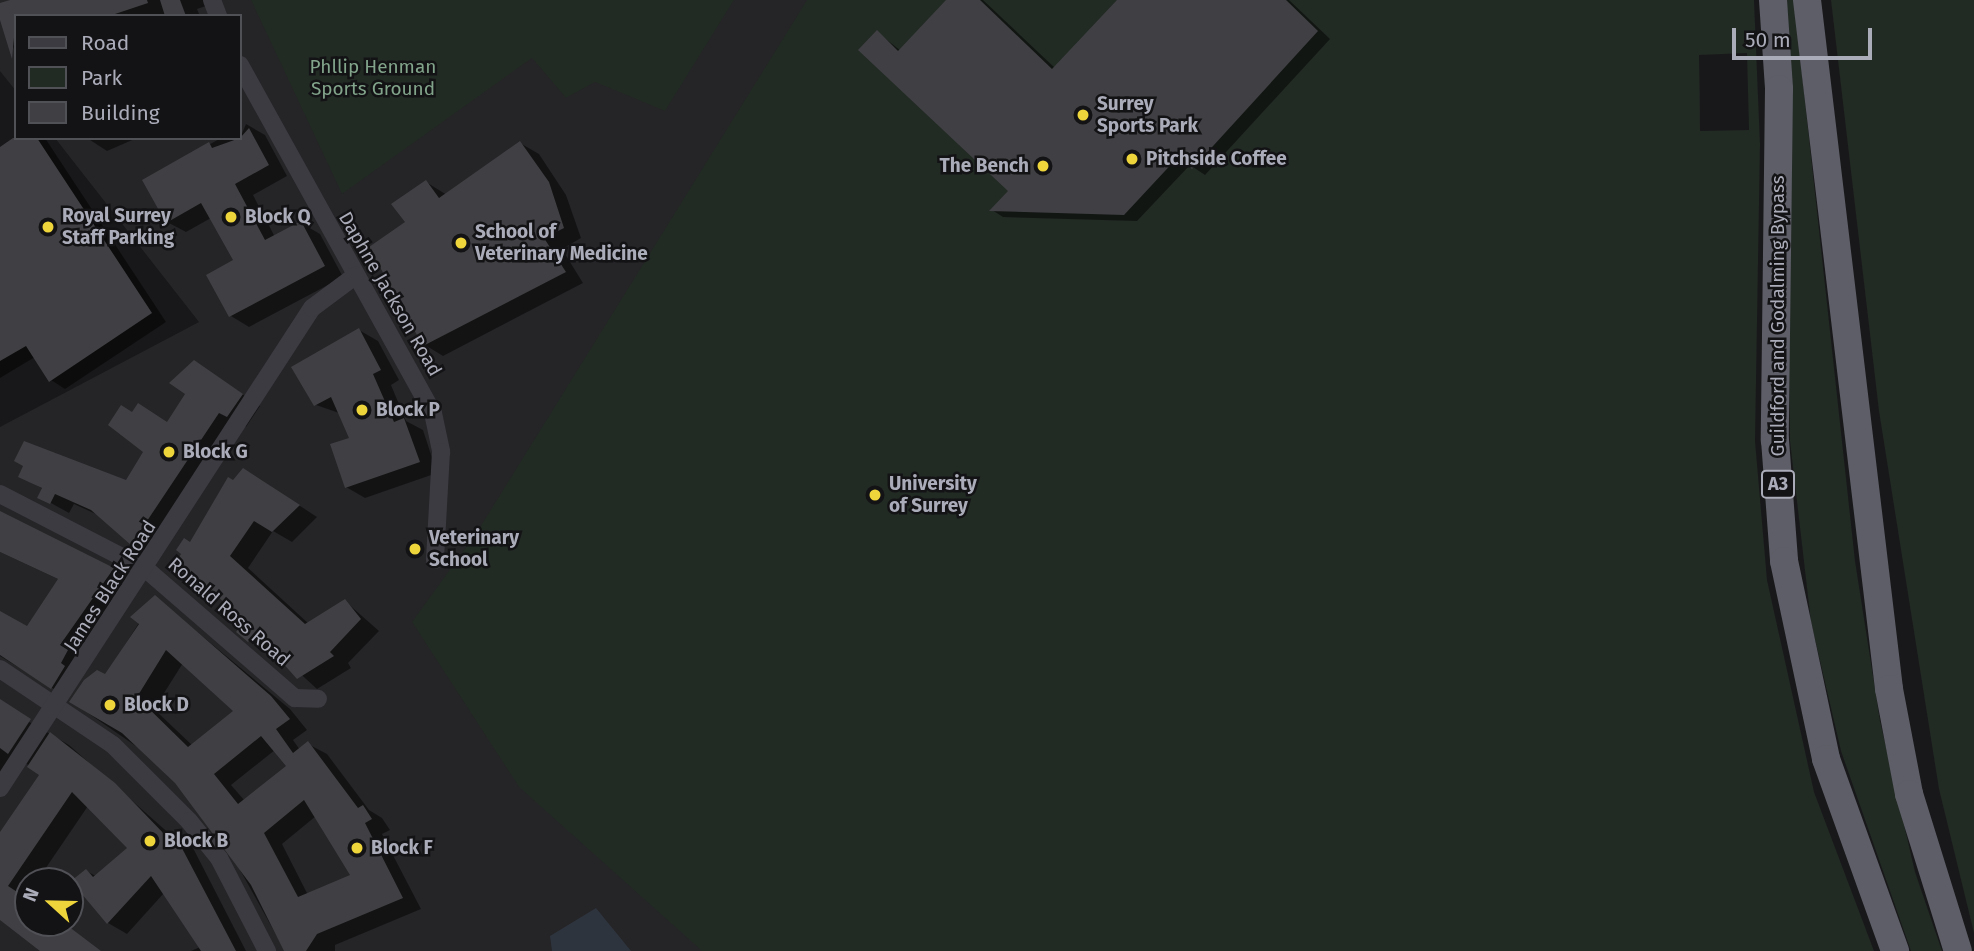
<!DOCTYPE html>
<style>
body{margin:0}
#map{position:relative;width:1974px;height:951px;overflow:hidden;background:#18181a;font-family:"Fira Sans",sans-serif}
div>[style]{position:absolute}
.built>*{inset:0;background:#252427}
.green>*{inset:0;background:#222a24}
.water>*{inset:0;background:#2e343e}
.shadow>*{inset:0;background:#0007}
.building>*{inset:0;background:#404044}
.minor>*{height:18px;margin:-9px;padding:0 9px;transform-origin:9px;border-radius:9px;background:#3b3b41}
.trunk>*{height:28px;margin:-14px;padding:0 14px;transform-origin:14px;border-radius:14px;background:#5d5e67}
.dots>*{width:19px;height:19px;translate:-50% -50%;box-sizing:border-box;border:4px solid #131315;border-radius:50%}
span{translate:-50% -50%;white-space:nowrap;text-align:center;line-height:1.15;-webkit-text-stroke:5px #131315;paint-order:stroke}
.shield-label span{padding:2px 5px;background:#131315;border:2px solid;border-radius:5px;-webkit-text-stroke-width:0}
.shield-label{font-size:18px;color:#abacb9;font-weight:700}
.park-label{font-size:19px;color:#82a48b}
.poi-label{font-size:19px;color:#abacb9;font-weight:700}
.left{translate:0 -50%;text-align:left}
.right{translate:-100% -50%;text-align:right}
.street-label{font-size:19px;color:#abacb9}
.legend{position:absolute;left:14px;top:14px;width:228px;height:126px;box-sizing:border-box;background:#131315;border:2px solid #505057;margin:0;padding:9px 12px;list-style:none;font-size:21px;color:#abacb9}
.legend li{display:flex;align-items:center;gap:14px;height:35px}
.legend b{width:35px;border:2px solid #505057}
.north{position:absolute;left:14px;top:867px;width:70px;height:70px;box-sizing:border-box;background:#131315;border:2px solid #505057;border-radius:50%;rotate:292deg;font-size:19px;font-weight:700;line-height:28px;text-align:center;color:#abacb9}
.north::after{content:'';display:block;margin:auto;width:24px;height:32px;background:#eed53c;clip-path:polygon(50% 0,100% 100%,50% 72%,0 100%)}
.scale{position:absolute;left:1732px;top:28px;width:140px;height:32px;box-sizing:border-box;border:4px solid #abacb9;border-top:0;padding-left:9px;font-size:21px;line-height:24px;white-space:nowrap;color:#abacb9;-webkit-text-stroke:5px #131315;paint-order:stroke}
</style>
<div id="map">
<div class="built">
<div style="clip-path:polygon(evenodd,0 0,1744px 0,1699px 55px,1700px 131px,1746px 447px,1766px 640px,1851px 951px,0 951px,0 427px,199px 322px,55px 138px,240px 138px,240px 16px,16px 16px,16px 91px,0 71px,0 0,28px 881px,70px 881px,70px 923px,28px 923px,28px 881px)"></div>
</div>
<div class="green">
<div style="clip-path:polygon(251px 0,734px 0,665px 111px,595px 82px,566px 98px,532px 58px,342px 194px)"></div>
<div style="clip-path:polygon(evenodd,807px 0,1754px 0,1760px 144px,1755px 441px,1767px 580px,1814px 792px,1874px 951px,702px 951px,519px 787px,412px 622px,477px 532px,807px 0,1747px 53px,1749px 130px,1700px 131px,1699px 55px,1747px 53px)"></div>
<div style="clip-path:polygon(1784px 0,1794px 0,1855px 561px,1880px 721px,1915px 872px,1942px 951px,1911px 951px,1841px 751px,1811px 622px,1790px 441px)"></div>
<div style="clip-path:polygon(1831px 0,1974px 0,1974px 933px,1939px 789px,1879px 411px)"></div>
</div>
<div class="water">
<div style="clip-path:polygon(596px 908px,631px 951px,552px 951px,550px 936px)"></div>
</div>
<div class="shadow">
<div style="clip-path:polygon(15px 0,204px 0,206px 6px,197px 9px,200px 16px,16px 16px,16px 54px,0 14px,0 5px)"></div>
<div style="clip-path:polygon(948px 0,983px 0,1055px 68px,1119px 0,1289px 0,1330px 39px,1205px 175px,1190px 165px,1137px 221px,1003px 217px,992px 210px,1010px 191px,877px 32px,901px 51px)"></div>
<div style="clip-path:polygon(246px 124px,265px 135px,287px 176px,253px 195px,275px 237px,301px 223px,320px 234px,343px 277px,249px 327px,231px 316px,235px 261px,211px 218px,186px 232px,167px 222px,144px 181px,221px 138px,240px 138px)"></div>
<div style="clip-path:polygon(16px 138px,45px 138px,166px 322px,65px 389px,51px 380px,35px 357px,0 378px,0 149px)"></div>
<div style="clip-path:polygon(87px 138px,137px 138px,107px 151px)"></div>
<div style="clip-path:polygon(520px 143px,539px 154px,566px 195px,581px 238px,562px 249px,583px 283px,443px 356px,425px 345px,407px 223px,426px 182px,447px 195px)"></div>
<div style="clip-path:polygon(359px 330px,378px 341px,399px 380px,391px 385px,406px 421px,423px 430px,437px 473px,365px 498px,346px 487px,351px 439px,339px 413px,316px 405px)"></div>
<div style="clip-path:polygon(194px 362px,260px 406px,246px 427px,238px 423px,150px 554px,98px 515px,74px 504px,69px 513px,40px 497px,43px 489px,21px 476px,127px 482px,146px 451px,133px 414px,168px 423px,188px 393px)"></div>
<div style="clip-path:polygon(262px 481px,317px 517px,292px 542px,273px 531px,248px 568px,309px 624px,345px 601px,379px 631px,348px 663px,351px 668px,317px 689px,271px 647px,268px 652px,249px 641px,248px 621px,191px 544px,234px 482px)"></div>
<div style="clip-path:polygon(0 518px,129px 579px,74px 656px,83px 661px,67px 697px,0 656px,0 615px,27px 629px,60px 580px,0 552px)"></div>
<div style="clip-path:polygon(evenodd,155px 597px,290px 709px,307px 730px,293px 740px,300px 750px,308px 744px,327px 754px,369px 810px,382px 818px,390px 830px,382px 834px,421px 909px,335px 945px,335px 951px,285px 951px,224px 841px,156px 760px,72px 702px,105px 677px,155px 597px,183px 663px,235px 711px,193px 746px,154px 709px,183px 663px,155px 597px,275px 750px,288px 766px,245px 801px,231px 785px,275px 750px,155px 597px,316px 816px,353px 876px,308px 895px,282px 844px,316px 816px)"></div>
<div style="clip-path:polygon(0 705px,69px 745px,172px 836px,192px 846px,246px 951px,191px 951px,200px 947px,164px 893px,127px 934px,108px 923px,73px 882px,86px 871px,96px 876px,130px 848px,88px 806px,37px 881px,28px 881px,26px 898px,28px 923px,60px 923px,99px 951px,43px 951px,0 919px,0 836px,41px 774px,14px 755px,0 776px)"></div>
</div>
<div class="building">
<div style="clip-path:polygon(10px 0,147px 0,148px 3px,109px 16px,16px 16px,12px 59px,0 20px,0 3px)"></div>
<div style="clip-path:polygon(160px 0,180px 0,186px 16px,165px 16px)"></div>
<div style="clip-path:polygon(946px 0,980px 0,1052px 69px,1117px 0,1286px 0,1318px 31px,1192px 169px,1178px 157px,1124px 215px,989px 211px,1008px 191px,858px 50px,877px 30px,898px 51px)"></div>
<div style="clip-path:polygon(249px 128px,269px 165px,235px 184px,265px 240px,301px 221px,325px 266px,229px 317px,206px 275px,233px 260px,201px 203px,166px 223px,142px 180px,209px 142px,212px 148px,240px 138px)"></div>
<div style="clip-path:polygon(13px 138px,37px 138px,152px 313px,49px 382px,26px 346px,0 361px,0 147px)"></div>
<div style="clip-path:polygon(520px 141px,549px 182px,564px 228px,544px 238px,566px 272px,423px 346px,369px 247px,405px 222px,391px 204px,426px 180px,439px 198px)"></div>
<div style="clip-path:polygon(359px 328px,381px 370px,373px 374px,394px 422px,404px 418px,420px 462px,345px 488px,330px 444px,349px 438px,331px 397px,314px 406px,291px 367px)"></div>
<div style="clip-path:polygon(194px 360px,243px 394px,227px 417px,219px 413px,131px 545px,91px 510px,55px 494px,50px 504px,37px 498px,42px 488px,18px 477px,23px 466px,14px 461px,24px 441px,126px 480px,143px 452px,108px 425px,121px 405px,132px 412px,138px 403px,167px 422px,185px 394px,169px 383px)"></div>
<div style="clip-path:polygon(243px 468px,300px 505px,272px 532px,254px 521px,230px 556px,305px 624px,345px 599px,361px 619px,330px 652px,334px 656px,297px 679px,256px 633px,248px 642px,236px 632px,245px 621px,217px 596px,171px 571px,181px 554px,176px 550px,184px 538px,190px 542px,228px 477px,233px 480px)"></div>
<div style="clip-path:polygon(0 511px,114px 568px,60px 645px,68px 650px,61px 663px,65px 666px,51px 689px,0 655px,0 611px,27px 626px,58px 579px,0 552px)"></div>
<div style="clip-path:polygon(evenodd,155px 595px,271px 696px,290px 719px,276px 729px,293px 753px,308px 741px,358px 808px,363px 805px,372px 819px,365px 823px,403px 898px,317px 934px,306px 951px,284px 951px,251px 885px,175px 783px,122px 733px,69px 702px,84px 680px,97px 670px,105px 674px,139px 624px,130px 617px,155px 595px,166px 650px,233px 711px,188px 747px,137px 697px,166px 650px,155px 595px,261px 736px,286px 766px,238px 804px,214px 774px,261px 736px,155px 595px,304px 800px,350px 875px,298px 897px,264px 833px,304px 800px)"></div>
<div style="clip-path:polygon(0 699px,31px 719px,8px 754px,0 748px)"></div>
<div style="clip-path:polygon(50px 732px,115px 783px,167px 837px,174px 833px,236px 951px,201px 951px,151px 876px,107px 924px,71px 881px,86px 869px,93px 877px,127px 848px,72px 792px,8px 886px,28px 899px,28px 923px,64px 923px,101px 951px,40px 951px,0 920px,0 832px,39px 775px,27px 767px)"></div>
</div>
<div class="minor">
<div style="left:212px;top:0;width:17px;rotate:69deg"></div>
<div style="left:240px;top:65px;width:398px;rotate:61deg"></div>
<div style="left:433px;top:413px;width:40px;rotate:78deg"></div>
<div style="left:441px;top:452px;width:108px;rotate:93.2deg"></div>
<div style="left:0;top:494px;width:165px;rotate:27.3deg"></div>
<div style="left:147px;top:570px;width:196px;rotate:40.9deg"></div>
<div style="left:295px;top:698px;width:23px;rotate:2deg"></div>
<div style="left:0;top:669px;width:136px;rotate:33.9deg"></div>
<div style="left:113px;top:745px;width:107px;rotate:45deg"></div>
<div style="left:189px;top:821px;width:48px;rotate:51deg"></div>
<div style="left:219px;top:858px;width:105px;rotate:62.7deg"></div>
<div style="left:0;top:788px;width:572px;rotate:-56.98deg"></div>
<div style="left:312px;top:308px;width:54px;rotate:-36.7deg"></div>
</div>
<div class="trunk">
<div style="left:1773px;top:0;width:89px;rotate:86.1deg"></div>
<div style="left:1779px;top:89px;width:351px;rotate:90.7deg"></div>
<div style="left:1775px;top:440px;width:121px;rotate:85.7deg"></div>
<div style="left:1784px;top:561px;width:202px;rotate:78deg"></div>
<div style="left:1826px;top:759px;width:204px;rotate:70.2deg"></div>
<div style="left:1807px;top:0;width:694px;rotate:83.21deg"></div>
<div style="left:1889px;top:689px;width:107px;rotate:79.2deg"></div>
<div style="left:1909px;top:794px;width:164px;rotate:72.7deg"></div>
</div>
<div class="dots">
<div style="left:1083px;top:115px;background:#eed53c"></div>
<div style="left:1132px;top:159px;background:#eed53c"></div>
<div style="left:1043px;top:166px;background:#eed53c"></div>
<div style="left:231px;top:217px;background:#eed53c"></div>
<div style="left:48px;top:227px;background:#eed53c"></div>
<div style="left:461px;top:243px;background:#eed53c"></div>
<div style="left:362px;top:410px;background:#eed53c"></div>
<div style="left:169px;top:452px;background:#eed53c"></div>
<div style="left:875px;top:495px;background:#eed53c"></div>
<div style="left:415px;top:549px;background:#eed53c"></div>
<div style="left:110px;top:705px;background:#eed53c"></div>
<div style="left:150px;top:841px;background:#eed53c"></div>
<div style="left:357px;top:848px;background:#eed53c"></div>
</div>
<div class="shield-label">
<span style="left:1778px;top:484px">A3</span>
</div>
<div class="park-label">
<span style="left:373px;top:78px">Phllip Henman<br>Sports Ground</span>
</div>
<div class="poi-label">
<span class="left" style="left:1097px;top:115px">Surrey<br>Sports Park</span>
<span class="left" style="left:1146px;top:159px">Pitchside Coffee</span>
<span class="right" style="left:1029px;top:166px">The Bench</span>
<span class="left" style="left:62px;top:227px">Royal Surrey<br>Staff Parking</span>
<span class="left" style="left:245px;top:217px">Block Q</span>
<span class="left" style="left:475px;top:243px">School of<br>Veterinary Medicine</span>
<span class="left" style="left:376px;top:410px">Block P</span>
<span class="left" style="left:183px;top:452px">Block G</span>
<span class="left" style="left:889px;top:495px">University<br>of Surrey</span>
<span class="left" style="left:429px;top:549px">Veterinary<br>School</span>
<span class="left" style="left:124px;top:705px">Block D</span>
<span class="left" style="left:164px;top:841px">Block B</span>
<span class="left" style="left:371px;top:848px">Block F</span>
</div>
<div class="street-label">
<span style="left:390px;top:294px;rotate:60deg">Daphne Jackson Road</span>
<span style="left:1778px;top:316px;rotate:-90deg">Guildford and Godalming Bypass</span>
<span style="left:110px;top:586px;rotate:-57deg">James Black Road</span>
<span style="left:229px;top:612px;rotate:41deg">Ronald Ross Road</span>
</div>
<ul class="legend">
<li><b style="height:9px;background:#3b3b41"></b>Road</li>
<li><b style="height:19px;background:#222a24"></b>Park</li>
<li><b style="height:19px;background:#404044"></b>Building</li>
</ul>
<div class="north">N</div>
<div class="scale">50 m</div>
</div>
